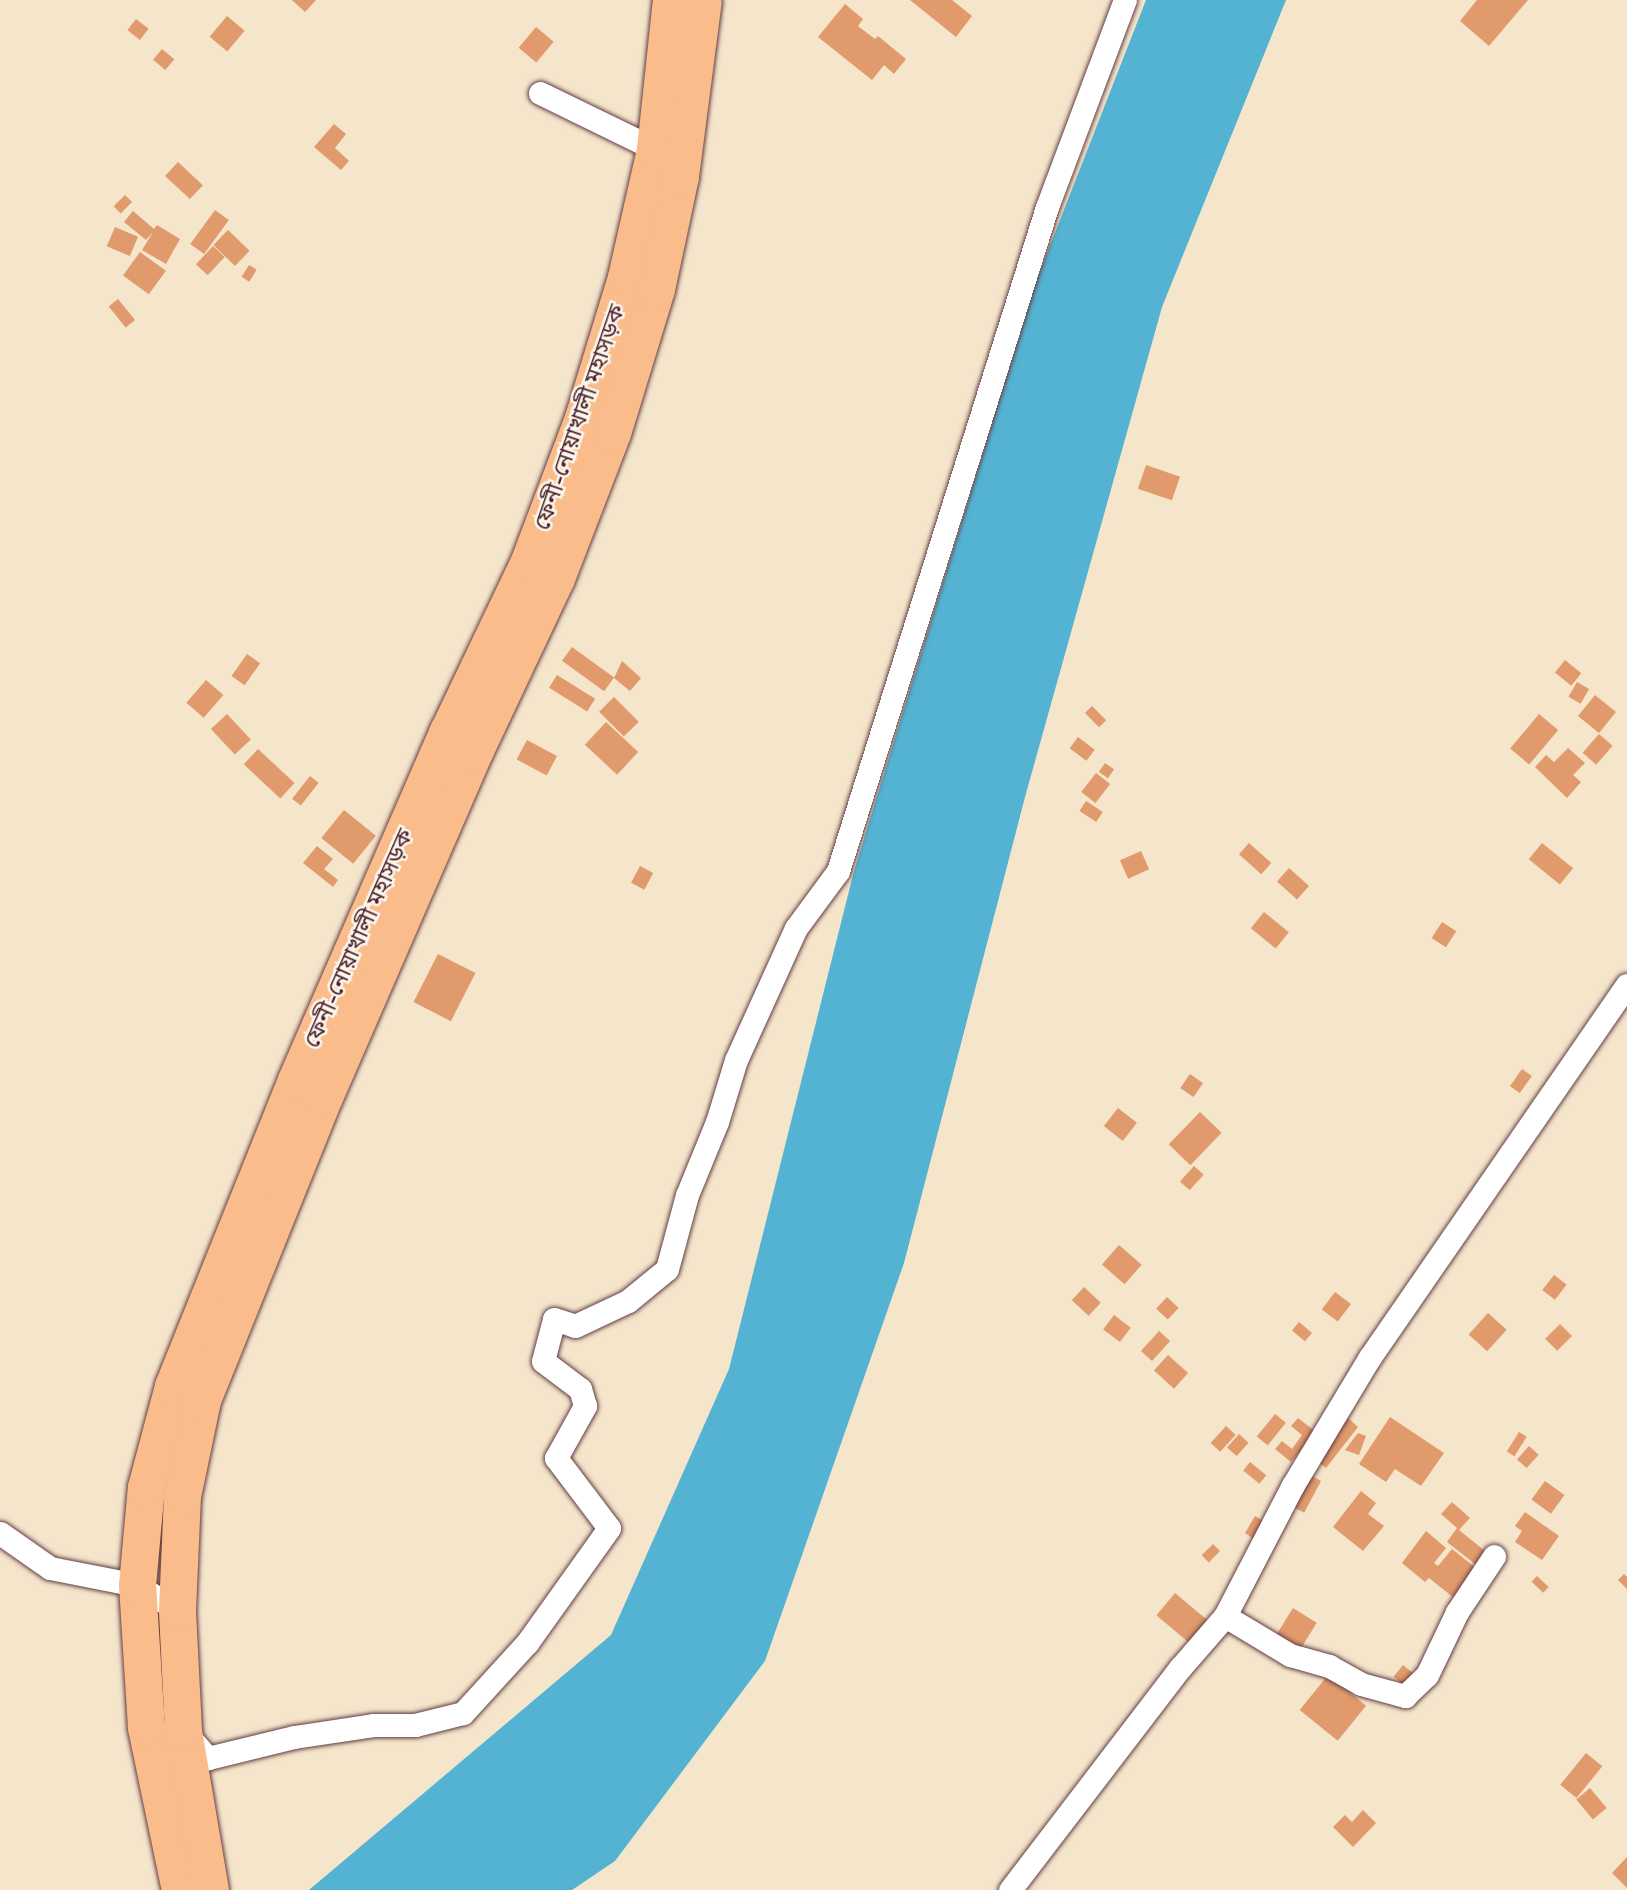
<!DOCTYPE html>
<meta charset="utf-8">
<style>
body{margin:0}
#map{position:relative;width:1627px;height:1890px;overflow:hidden;background:#f4e5cb;font-family:Itim,"Noto Sans Bengali",sans-serif}
div>[style]{position:absolute}
.water>*{inset:0;background:#54b3d2}
.building>*{inset:0;background:#e19a6c;transform-origin:0 0}
.roads{filter:drop-shadow(0 0 2px #643d43) drop-shadow(0 0 2px #643d43)}
.minor>*{height:23px;margin:-11.5px;padding:0 11.5px;transform-origin:11.5px;border-radius:11.5px;background:#fff}
.trunk>*{height:37px;margin:-18.5px;padding:0 18.5px;transform-origin:18.5px;border-radius:18.5px;background:#fabc8b}
span{translate:-50% -50%;white-space:nowrap;text-align:center;line-height:1.15;-webkit-text-stroke:5px #fbf7ec;paint-order:stroke}
.street-label{font-size:23px;color:#4a1f2b}
</style>
<div id="map">
<div class="water">
<div style="clip-path:polygon(1146px 0,1286px 0,1162px 307px,1025px 797px,904px 1263px,765px 1661px,615px 1861px,572px 1890px,309px 1890px,611px 1635px,729px 1369px,854px 871px,1035px 284px)"></div>
</div>
<div class="building">
<div style="clip-path:polygon(292px 0,316px 0,305px 12px)"></div>
<div style="clip-path:polygon(910px 0,952px 0,972px 16px,956px 37px)"></div>
<div style="clip-path:polygon(1477px 0,1528px 0,1489px 46px,1460px 21px)"></div>
<div style="clip-path:polygon(845px 4px,863px 19px,858px 26px,875px 39px,878px 36px,906px 59px,894px 74px,884px 65px,872px 80px,818px 37px)"></div>
<div style="left:227px;top:16px;width:23px;height:27px;rotate:40deg"></div>
<div style="left:136px;top:19px;width:16px;height:14px;rotate:38deg"></div>
<div style="left:536px;top:27px;width:23px;height:27px;rotate:40deg"></div>
<div style="left:162px;top:49px;width:16px;height:14px;rotate:40deg"></div>
<div style="clip-path:polygon(334px 124px,346px 134px,335px 148px,349px 161px,341px 170px,314px 147px)"></div>
<div style="left:178px;top:162px;width:34px;height:19px;rotate:43deg"></div>
<div style="left:125px;top:195px;width:10px;height:16px;rotate:45deg"></div>
<div style="left:215px;top:210px;width:17px;height:42px;rotate:36deg"></div>
<div style="clip-path:polygon(133px 211px,154px 229px,157px 225px,180px 239px,166px 264px,142px 250px,153px 232px,146px 240px,124px 222px)"></div>
<div style="left:115px;top:227px;width:25px;height:21px;rotate:23deg"></div>
<div style="left:228px;top:230px;width:30px;height:21px;rotate:44deg"></div>
<div style="left:213px;top:246px;width:16px;height:25px;rotate:43deg"></div>
<div style="left:140px;top:252px;width:32px;height:29px;rotate:36deg"></div>
<div style="left:249px;top:265px;width:9px;height:14px;rotate:32deg"></div>
<div style="left:118px;top:299px;width:27px;height:12px;rotate:51deg"></div>
<div style="left:1146px;top:465px;width:36px;height:25px;rotate:19deg"></div>
<div style="left:572px;top:647px;width:52px;height:17px;rotate:36deg"></div>
<div style="left:247px;top:654px;width:16px;height:27px;rotate:35deg"></div>
<div style="left:1565px;top:660px;width:21px;height:16px;rotate:39deg"></div>
<div style="clip-path:polygon(622px 661px,641px 678px,630px 691px,614px 678px)"></div>
<div style="left:557px;top:675px;width:45px;height:15px;rotate:32deg"></div>
<div style="left:206px;top:680px;width:23px;height:30px;rotate:41deg"></div>
<div style="left:1577px;top:682px;width:14px;height:17px;rotate:30deg"></div>
<div style="left:1595px;top:695px;width:27px;height:27px;rotate:39deg"></div>
<div style="left:614px;top:697px;width:35px;height:21px;rotate:45deg"></div>
<div style="left:1092px;top:706px;width:20px;height:10px;rotate:45deg"></div>
<div style="left:227px;top:714px;width:35px;height:22px;rotate:47deg"></div>
<div style="left:1539px;top:714px;width:25px;height:45px;rotate:40deg"></div>
<div style="left:606px;top:722px;width:44px;height:31px;rotate:43deg"></div>
<div style="left:1599px;top:734px;width:18px;height:25px;rotate:41deg"></div>
<div style="left:1078px;top:737px;width:21px;height:14px;rotate:37deg"></div>
<div style="left:527px;top:740px;width:34px;height:22px;rotate:28deg"></div>
<div style="clip-path:polygon(1568px 748px,1585px 763px,1573px 775px,1581px 782px,1567px 798px,1535px 767px,1546px 755px,1554px 762px)"></div>
<div style="left:258px;top:749px;width:50px;height:21px;rotate:43deg"></div>
<div style="left:1105px;top:763px;width:11px;height:11px;rotate:34deg"></div>
<div style="left:1096px;top:773px;width:18px;height:24px;rotate:38deg"></div>
<div style="left:310px;top:776px;width:11px;height:29px;rotate:38deg"></div>
<div style="left:1086px;top:801px;width:20px;height:12px;rotate:33deg"></div>
<div style="left:344px;top:810px;width:41px;height:36px;rotate:39deg"></div>
<div style="left:1249px;top:843px;width:30px;height:15px;rotate:42deg"></div>
<div style="left:1542px;top:843px;width:40px;height:21px;rotate:39deg"></div>
<div style="clip-path:polygon(317px 846px,333px 859px,324px 869px,338px 880px,333px 887px,303px 863px)"></div>
<div style="left:1141px;top:851px;width:20px;height:23px;rotate:66deg"></div>
<div style="left:640px;top:866px;width:15px;height:19px;rotate:28deg"></div>
<div style="left:1289px;top:868px;width:27px;height:18px;rotate:42deg"></div>
<div style="left:1264px;top:912px;width:32px;height:21px;rotate:39deg"></div>
<div style="left:1442px;top:922px;width:17px;height:19px;rotate:33deg"></div>
<div style="left:438px;top:954px;width:42px;height:54px;rotate:27deg"></div>
<div style="left:1522px;top:1069px;width:12px;height:21px;rotate:35deg"></div>
<div style="left:1190px;top:1074px;width:16px;height:17px;rotate:35deg"></div>
<div style="left:1118px;top:1108px;width:24px;height:23px;rotate:38deg"></div>
<div style="left:1200px;top:1112px;width:30px;height:45px;rotate:44deg"></div>
<div style="left:1194px;top:1166px;width:13px;height:21px;rotate:42deg"></div>
<div style="left:1119px;top:1245px;width:30px;height:26px;rotate:41deg"></div>
<div style="left:1554px;top:1275px;width:16px;height:19px;rotate:38deg"></div>
<div style="left:1084px;top:1287px;width:23px;height:18px;rotate:43deg"></div>
<div style="left:1335px;top:1292px;width:20px;height:22px;rotate:37deg"></div>
<div style="left:1167px;top:1297px;width:16px;height:16px;rotate:43deg"></div>
<div style="left:1488px;top:1313px;width:25px;height:29px;rotate:42deg"></div>
<div style="left:1114px;top:1315px;width:21px;height:18px;rotate:37deg"></div>
<div style="left:1299px;top:1322px;width:17px;height:11px;rotate:40deg"></div>
<div style="left:1560px;top:1324px;width:17px;height:21px;rotate:45deg"></div>
<div style="left:1159px;top:1331px;width:15px;height:27px;rotate:42deg"></div>
<div style="left:1168px;top:1355px;width:27px;height:21px;rotate:42deg"></div>
<div style="left:1275px;top:1414px;width:14px;height:29px;rotate:39deg"></div>
<div style="clip-path:polygon(1390px 1417px,1444px 1453px,1421px 1486px,1395px 1469px,1386px 1482px,1359px 1464px)"></div>
<div style="clip-path:polygon(1298px 1418px,1316px 1432px,1291px 1462px,1275px 1449px,1282px 1441px,1292px 1449px,1302px 1435px,1291px 1426px)"></div>
<div style="clip-path:polygon(1348px 1418px,1358px 1427px,1326px 1468px,1312px 1457px)"></div>
<div style="left:1226px;top:1426px;width:13px;height:23px;rotate:42deg"></div>
<div style="left:1519px;top:1432px;width:9px;height:23px;rotate:32deg"></div>
<div style="clip-path:polygon(1358px 1433px,1366px 1436px,1359px 1455px,1345px 1450px)"></div>
<div style="left:1239px;top:1434px;width:13px;height:18px;rotate:42deg"></div>
<div style="left:1529px;top:1446px;width:13px;height:18px;rotate:42deg"></div>
<div style="left:1250px;top:1462px;width:21px;height:11px;rotate:39deg"></div>
<div style="left:1306px;top:1473px;width:17px;height:36px;rotate:28deg"></div>
<div style="left:1545px;top:1481px;width:24px;height:23px;rotate:36deg"></div>
<div style="clip-path:polygon(1361px 1491px,1376px 1503px,1368px 1514px,1384px 1526px,1363px 1551px,1333px 1527px)"></div>
<div style="clip-path:polygon(1452px 1502px,1470px 1518px,1459px 1530px,1485px 1551px,1475px 1564px,1447px 1542px,1457px 1528px,1441px 1514px)"></div>
<div style="clip-path:polygon(1525px 1512px,1559px 1536px,1542px 1560px,1515px 1542px,1522px 1531px,1515px 1526px)"></div>
<div style="left:1255px;top:1516px;width:14px;height:20px;rotate:30deg"></div>
<div style="clip-path:polygon(1426px 1531px,1446px 1548px,1434px 1563px,1438px 1566px,1452px 1549px,1477px 1569px,1454px 1598px,1429px 1578px,1425px 1582px,1402px 1563px)"></div>
<div style="left:1213px;top:1544px;width:10px;height:16px;rotate:45deg"></div>
<div style="clip-path:polygon(1624px 1574px,1627px 1577px,1627px 1589px,1618px 1580px)"></div>
<div style="left:1537px;top:1576px;width:16px;height:8px;rotate:43deg"></div>
<div style="left:1175px;top:1593px;width:42px;height:29px;rotate:40deg"></div>
<div style="left:1293px;top:1608px;width:28px;height:32px;rotate:32deg"></div>
<div style="left:1403px;top:1665px;width:19px;height:15px;rotate:39deg"></div>
<div style="left:1328px;top:1675px;width:49px;height:45px;rotate:39deg"></div>
<div style="left:1586px;top:1753px;width:21px;height:41px;rotate:39deg"></div>
<div style="left:1590px;top:1788px;width:26px;height:18px;rotate:50deg"></div>
<div style="clip-path:polygon(1363px 1810px,1376px 1823px,1353px 1847px,1333px 1827px,1345px 1815px,1352px 1822px)"></div>
<div style="clip-path:polygon(1627px 1857px,1627px 1888px,1612px 1873px)"></div>
</div>
<div class="roads">
<div class="minor">
<div style="left:540px;top:93px;width:128px;rotate:26deg"></div>
<div style="left:655px;top:149px;width:12px;rotate:48deg"></div>
<div style="left:0;top:1533px;width:61px;rotate:35deg"></div>
<div style="left:50px;top:1568px;width:89px;rotate:11.1deg"></div>
<div style="left:137px;top:1585px;width:47px;rotate:32deg"></div>
<div style="left:1225px;top:1616px;width:76px;rotate:31deg"></div>
<div style="left:1290px;top:1655px;width:41px;rotate:15.8deg"></div>
<div style="left:1329px;top:1666px;width:37px;rotate:29deg"></div>
<div style="left:1361px;top:1684px;width:46px;rotate:15.3deg"></div>
<div style="left:1405px;top:1696px;width:30px;rotate:-44deg"></div>
<div style="left:1427px;top:1675px;width:70px;rotate:-64.5deg"></div>
<div style="left:1457px;top:1612px;width:67px;rotate:-56.5deg"></div>
<div style="left:185px;top:1732px;width:35px;rotate:49deg"></div>
<div style="left:208px;top:1758px;width:89px;rotate:-13.7deg"></div>
<div style="left:294px;top:1737px;width:80px;rotate:-8.6deg"></div>
<div style="left:373px;top:1725px;width:42px"></div>
<div style="left:415px;top:1725px;width:49px;rotate:-14deg"></div>
<div style="left:463px;top:1713px;width:95px;rotate:-47.6deg"></div>
<div style="left:527px;top:1643px;width:141px;rotate:-54.5deg"></div>
<div style="left:609px;top:1528px;width:88px;rotate:-127.1deg"></div>
<div style="left:556px;top:1458px;width:60px;rotate:-60.9deg"></div>
<div style="left:585px;top:1406px;width:18px;rotate:-106deg"></div>
<div style="left:580px;top:1389px;width:46px;rotate:-142.9deg"></div>
<div style="left:543px;top:1361px;width:43px;rotate:-75.3deg"></div>
<div style="left:554px;top:1319px;width:22px;rotate:18deg"></div>
<div style="left:575px;top:1326px;width:59px;rotate:-25.3deg"></div>
<div style="left:628px;top:1301px;width:50px;rotate:-39.4deg"></div>
<div style="left:667px;top:1269px;width:77px;rotate:-74.9deg"></div>
<div style="left:687px;top:1195px;width:79px;rotate:-67.7deg"></div>
<div style="left:717px;top:1122px;width:65px;rotate:-73deg"></div>
<div style="left:736px;top:1060px;width:145px;rotate:-65.6deg"></div>
<div style="left:796px;top:928px;width:71px;rotate:-53.6deg"></div>
<div style="left:838px;top:871px;width:696px;rotate:-72.53deg"></div>
<div style="left:1047px;top:207px;width:221px;rotate:-69.4deg"></div>
<div style="left:1010px;top:1890px;width:280px;rotate:-52.6deg"></div>
<div style="left:1180px;top:1668px;width:69px;rotate:-49.1deg"></div>
<div style="left:1225px;top:1616px;width:148px;rotate:-62.6deg"></div>
<div style="left:1293px;top:1485px;width:149px;rotate:-59deg"></div>
<div style="left:1370px;top:1357px;width:452px;rotate:-55.4deg"></div>
</div>
<div class="trunk">
<div style="left:180px;top:1890px;width:167px;rotate:-101.8deg"></div>
<div style="left:146px;top:1727px;width:142px;rotate:-93.6deg"></div>
<div style="left:137px;top:1585px;width:98px;rotate:-84.8deg"></div>
<div style="left:146px;top:1487px;width:105px;rotate:-75deg"></div>
<div style="left:173px;top:1386px;width:330px;rotate:-68.1deg"></div>
<div style="left:296px;top:1080px;width:381px;rotate:-66.5deg"></div>
<div style="left:448px;top:731px;width:188px;rotate:-64.5deg"></div>
<div style="left:529px;top:561px;width:153px;rotate:-69.3deg"></div>
<div style="left:583px;top:418px;width:147px;rotate:-73deg"></div>
<div style="left:626px;top:277px;width:131px;rotate:-77.2deg"></div>
<div style="left:655px;top:149px;width:150px;rotate:-83.9deg"></div>
<div style="left:210px;top:1890px;width:162px;rotate:-99.6deg"></div>
<div style="left:183px;top:1730px;width:120px;rotate:-92.9deg"></div>
<div style="left:177px;top:1610px;width:114px;rotate:-87.5deg"></div>
<div style="left:182px;top:1496px;width:98px;rotate:-78.2deg"></div>
<div style="left:202px;top:1400px;width:327px;rotate:-68.1deg"></div>
<div style="left:324px;top:1097px;width:378px;rotate:-66.5deg"></div>
<div style="left:475px;top:750px;width:190px;rotate:-64.8deg"></div>
<div style="left:556px;top:578px;width:155px;rotate:-68.9deg"></div>
<div style="left:612px;top:433px;width:151px;rotate:-73deg"></div>
<div style="left:656px;top:289px;width:116px;rotate:-78deg"></div>
<div style="left:680px;top:176px;width:177px;rotate:-82.6deg"></div>
</div>
</div>
<div class="street-label">
<span style="left:579px;top:417px;rotate:-71deg">ফেনী-নোয়াখালী মহাসড়ক</span>
<span style="left:358px;top:938px;rotate:-66deg">ফেনী-নোয়াখালী মহাসড়ক</span>
</div>
</div>
